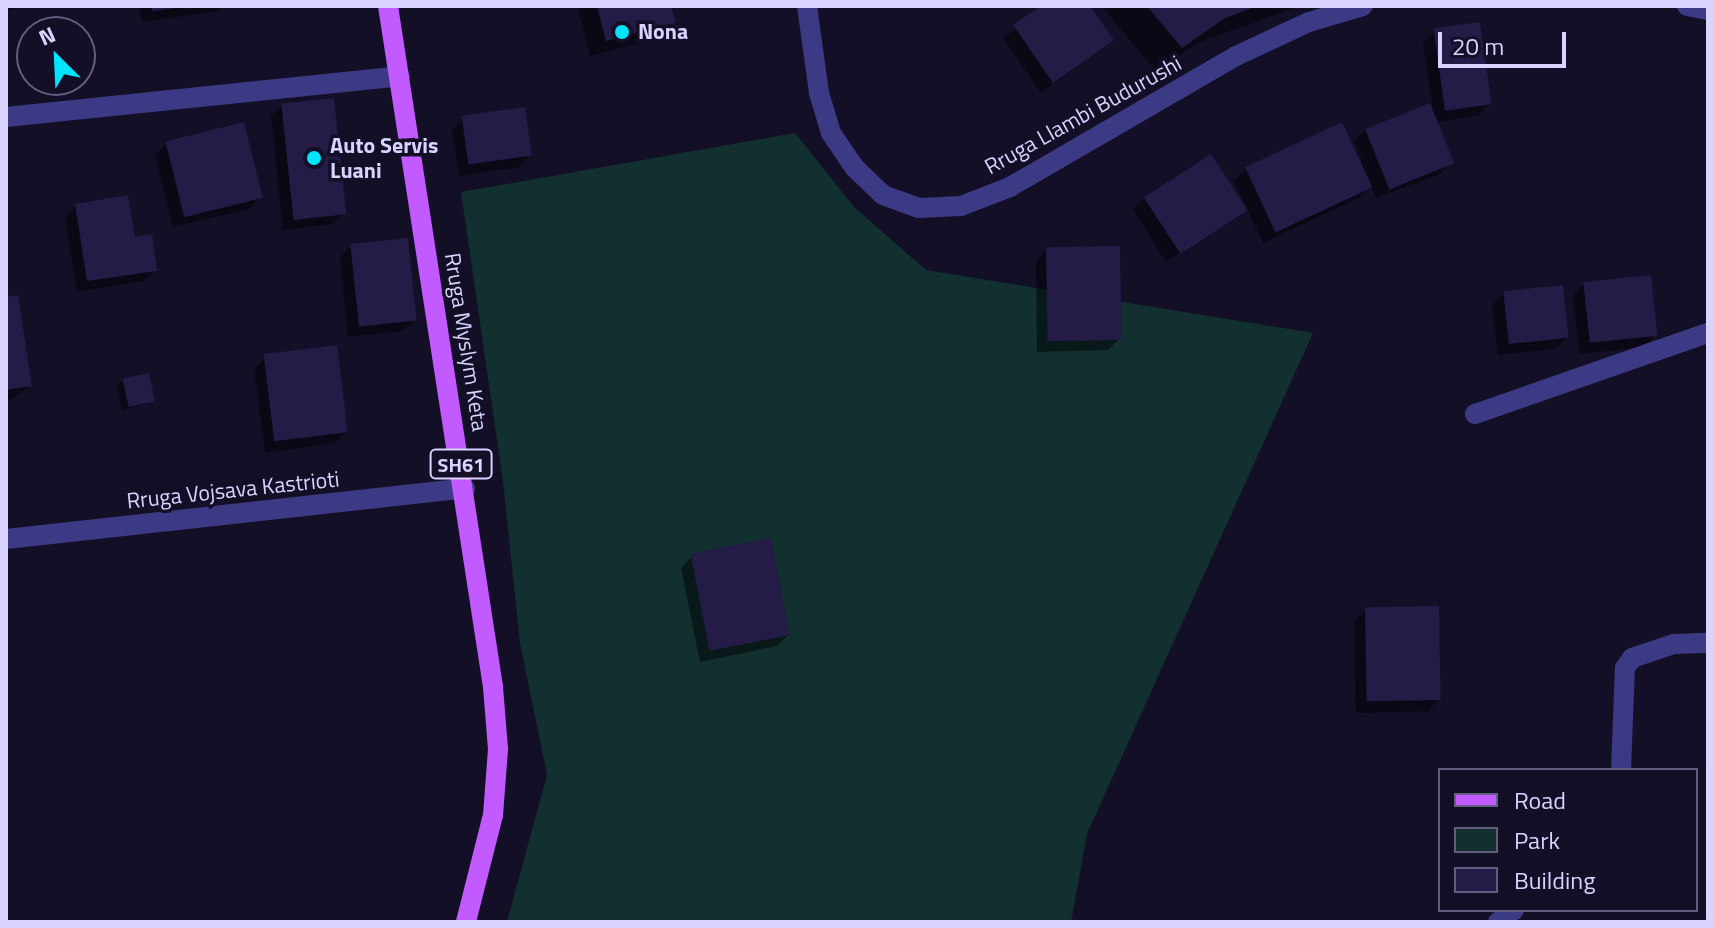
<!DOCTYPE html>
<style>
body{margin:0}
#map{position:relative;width:1714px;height:928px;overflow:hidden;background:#130f26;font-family:"Titillium Web",sans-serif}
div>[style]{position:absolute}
.green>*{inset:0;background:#12302f}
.shadow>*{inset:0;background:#0007}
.building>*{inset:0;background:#241b47;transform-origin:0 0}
.street>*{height:20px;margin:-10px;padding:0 10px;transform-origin:10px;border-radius:10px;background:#3d3a85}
.primary>*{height:20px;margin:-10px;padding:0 10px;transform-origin:10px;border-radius:10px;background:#c25bff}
.dots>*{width:22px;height:22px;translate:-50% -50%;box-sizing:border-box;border:4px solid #130f26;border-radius:50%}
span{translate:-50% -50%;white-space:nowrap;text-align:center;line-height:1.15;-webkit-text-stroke:7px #130f26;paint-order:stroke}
.shield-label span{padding:2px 6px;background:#130f26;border:2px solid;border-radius:6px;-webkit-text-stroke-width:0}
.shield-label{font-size:20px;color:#d9d4ff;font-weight:700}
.poi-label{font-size:22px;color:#d9d4ff;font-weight:700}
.left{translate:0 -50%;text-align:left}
.street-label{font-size:22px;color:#d9d4ff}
.frame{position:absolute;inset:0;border:8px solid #d9d4ff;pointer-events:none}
.legend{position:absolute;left:1438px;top:768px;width:260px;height:144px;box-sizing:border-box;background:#130f26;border:2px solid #625e7d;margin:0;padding:10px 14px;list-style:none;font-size:24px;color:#d9d4ff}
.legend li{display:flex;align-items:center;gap:16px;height:40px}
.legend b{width:40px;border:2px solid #625e7d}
.north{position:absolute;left:16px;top:16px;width:80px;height:80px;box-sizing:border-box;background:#130f26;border:2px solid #625e7d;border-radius:50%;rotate:336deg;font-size:22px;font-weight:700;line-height:32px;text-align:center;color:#d9d4ff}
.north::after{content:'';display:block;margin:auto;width:28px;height:36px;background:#00e5ff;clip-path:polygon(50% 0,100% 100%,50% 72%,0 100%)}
.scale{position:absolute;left:1438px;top:32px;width:128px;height:36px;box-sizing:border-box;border:4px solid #d9d4ff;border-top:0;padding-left:10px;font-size:24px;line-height:28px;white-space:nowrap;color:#d9d4ff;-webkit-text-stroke:6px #130f26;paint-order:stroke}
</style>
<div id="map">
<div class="green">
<div style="clip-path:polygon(795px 133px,854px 207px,926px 270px,1313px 333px,1087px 834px,1071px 922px,507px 922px,547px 775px,520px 643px,503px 481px,461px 192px)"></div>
</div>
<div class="shadow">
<div style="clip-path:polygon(6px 6px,28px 6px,6px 11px)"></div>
<div style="clip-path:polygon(139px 6px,224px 6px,219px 11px,142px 22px)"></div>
<div style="clip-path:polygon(577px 6px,669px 6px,673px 23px,657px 39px,590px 56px)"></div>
<div style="clip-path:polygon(1044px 6px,1088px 6px,1112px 40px,1041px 93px,1003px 38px)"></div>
<div style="clip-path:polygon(1101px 6px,1299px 6px,1198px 43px,1156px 71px)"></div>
<div style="clip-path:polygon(1435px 31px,1490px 103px,1479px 115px,1436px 122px,1451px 162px,1440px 174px,1376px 198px,1371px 185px,1359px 198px,1263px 243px,1234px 181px,1246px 169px,1362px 161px,1354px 141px,1366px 130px,1432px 104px,1423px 43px)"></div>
<div style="clip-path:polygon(282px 105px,345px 213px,333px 224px,283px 230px,271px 116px)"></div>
<div style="clip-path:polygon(463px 119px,530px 155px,519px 167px,459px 176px,452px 130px)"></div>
<div style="clip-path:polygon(166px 144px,260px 197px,249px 209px,173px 227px,155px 155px)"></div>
<div style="clip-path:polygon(1144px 198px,1244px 209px,1166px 262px,1133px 209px)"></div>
<div style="clip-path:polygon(76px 206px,133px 239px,155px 270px,144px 281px,77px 292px,65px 217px)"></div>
<div style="clip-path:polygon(351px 246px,415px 320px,403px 331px,348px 337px,340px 257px)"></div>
<div style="clip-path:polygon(1047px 249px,1119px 339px,1108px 350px,1037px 352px,1036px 261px)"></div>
<div style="clip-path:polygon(1584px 284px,1655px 335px,1644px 347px,1579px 354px,1573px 296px)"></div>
<div style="clip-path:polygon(1504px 294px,1567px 337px,1555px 349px,1498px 355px,1492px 305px)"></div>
<div style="clip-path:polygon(6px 299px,30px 386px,6px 403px)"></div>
<div style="clip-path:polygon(265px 358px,346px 432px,335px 443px,265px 453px,254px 369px)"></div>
<div style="clip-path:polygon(123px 380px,153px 401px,122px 411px,117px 385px)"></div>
<div style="clip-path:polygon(692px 556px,788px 635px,777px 646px,700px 662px,681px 568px)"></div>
<div style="clip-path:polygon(1366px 610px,1439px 699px,1428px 711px,1356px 713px,1354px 622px)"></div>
</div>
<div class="building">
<div style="clip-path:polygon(152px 6px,177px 6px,177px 8px,152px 11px)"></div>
<div style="clip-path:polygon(597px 6px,671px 6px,676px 23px,606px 41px)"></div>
<div style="clip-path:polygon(1041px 6px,1090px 6px,1114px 40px,1053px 83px,1013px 25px)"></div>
<div style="clip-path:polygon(1147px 6px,1258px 6px,1225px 18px,1182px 48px)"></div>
<div style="left:1480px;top:22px;width:83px;height:47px;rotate:82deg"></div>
<div style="left:334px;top:98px;width:117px;height:53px;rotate:84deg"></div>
<div style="left:1430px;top:103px;width:65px;height:70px;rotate:68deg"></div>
<div style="left:525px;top:107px;width:49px;height:64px;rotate:82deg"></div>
<div style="left:244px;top:122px;width:78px;height:81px;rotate:76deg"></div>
<div style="left:1342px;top:122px;width:72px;height:107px;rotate:65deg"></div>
<div style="left:1211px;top:154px;width:67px;height:80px;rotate:57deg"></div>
<div style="clip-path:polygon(128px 195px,135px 237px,152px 234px,157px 271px,87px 281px,75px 204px)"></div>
<div style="left:408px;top:238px;width:83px;height:58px;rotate:84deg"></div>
<div style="left:1120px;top:246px;width:94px;height:74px;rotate:89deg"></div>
<div style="left:1651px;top:275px;width:61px;height:68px;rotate:84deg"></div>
<div style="left:1563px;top:285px;width:53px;height:60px;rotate:84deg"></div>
<div style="clip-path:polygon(18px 295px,32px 386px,6px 390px,6px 297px)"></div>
<div style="left:337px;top:345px;width:88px;height:74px;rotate:83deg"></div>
<div style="left:149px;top:373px;width:29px;height:27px;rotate:78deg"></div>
<div style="left:771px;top:538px;width:99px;height:82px;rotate:79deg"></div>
<div style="left:1439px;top:606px;width:94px;height:74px;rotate:89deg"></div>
</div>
<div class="street">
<div style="left:807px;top:6px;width:88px;rotate:82.1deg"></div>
<div style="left:819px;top:93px;width:42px;rotate:73.3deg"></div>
<div style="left:831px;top:133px;width:41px;rotate:55.9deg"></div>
<div style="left:854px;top:167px;width:40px;rotate:44deg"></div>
<div style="left:883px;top:195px;width:38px;rotate:20deg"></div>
<div style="left:919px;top:208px;width:42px;rotate:-2.7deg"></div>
<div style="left:961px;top:206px;width:53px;rotate:-21.2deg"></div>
<div style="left:1010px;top:187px;width:261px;rotate:-30.1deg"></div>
<div style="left:1236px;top:56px;width:81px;rotate:-25deg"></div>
<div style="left:1309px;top:22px;width:56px;rotate:-16.5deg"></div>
<div style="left:1687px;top:6px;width:21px;rotate:11deg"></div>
<div style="left:6px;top:117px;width:396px;rotate:-5.9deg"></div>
<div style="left:1475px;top:414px;width:247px;rotate:-19.2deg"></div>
<div style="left:6px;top:539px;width:462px;rotate:-6.3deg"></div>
<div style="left:1621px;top:770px;width:102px;rotate:-87.8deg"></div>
<div style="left:1625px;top:668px;width:12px;rotate:-55deg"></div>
<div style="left:1632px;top:658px;width:44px;rotate:-18.4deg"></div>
<div style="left:1674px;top:644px;width:34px;rotate:-2deg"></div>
<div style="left:1498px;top:922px;width:20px;rotate:-37deg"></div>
</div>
<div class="primary">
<div style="left:388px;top:6px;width:689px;rotate:81.23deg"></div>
<div style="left:493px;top:687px;width:62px;rotate:85.4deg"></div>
<div style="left:498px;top:749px;width:66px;rotate:94.3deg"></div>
<div style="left:493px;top:815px;width:110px;rotate:104.2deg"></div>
</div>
<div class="dots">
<div style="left:622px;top:32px;background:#00e5ff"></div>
<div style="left:314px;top:158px;background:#00e5ff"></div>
</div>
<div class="shield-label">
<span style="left:461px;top:464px">SH61</span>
</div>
<div class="poi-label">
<span class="left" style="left:638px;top:32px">Nona</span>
<span class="left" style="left:330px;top:158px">Auto Servis<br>Luani</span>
</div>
<div class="street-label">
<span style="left:1083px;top:115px;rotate:-29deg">Rruga Llambi Budurushi</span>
<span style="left:466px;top:342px;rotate:81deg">Rruga Myslym Keta</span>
<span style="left:233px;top:490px;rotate:-6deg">Rruga Vojsava Kastrioti</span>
</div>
<div class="frame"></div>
<ul class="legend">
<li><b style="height:10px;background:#c25bff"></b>Road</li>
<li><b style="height:22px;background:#12302f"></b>Park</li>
<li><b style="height:22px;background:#241b47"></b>Building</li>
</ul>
<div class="north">N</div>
<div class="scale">20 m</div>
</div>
